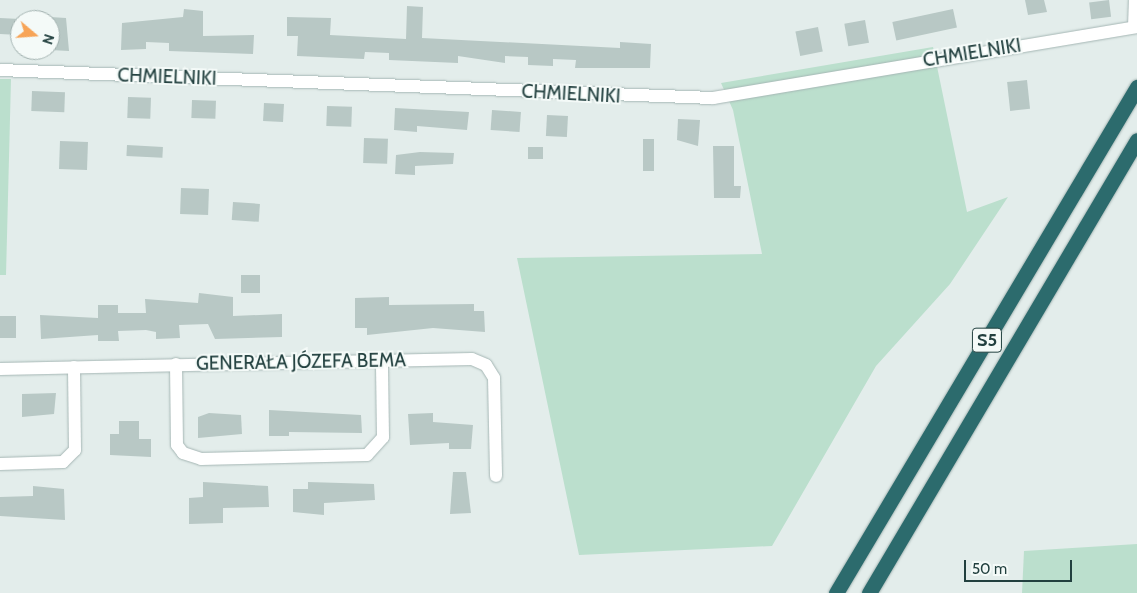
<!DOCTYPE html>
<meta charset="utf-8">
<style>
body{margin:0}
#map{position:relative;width:1137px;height:593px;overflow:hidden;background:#e3edeb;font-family:Cabin,sans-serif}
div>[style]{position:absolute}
.green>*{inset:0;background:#bbdfcd}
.building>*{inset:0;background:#b8c8c5;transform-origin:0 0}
.roads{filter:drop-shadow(0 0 1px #a5b6b4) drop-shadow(0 0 1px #a5b6b4)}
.street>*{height:12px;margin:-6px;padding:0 6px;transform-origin:6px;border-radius:6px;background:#fff}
.highway>*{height:15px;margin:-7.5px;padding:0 7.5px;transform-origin:7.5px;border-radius:7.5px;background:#2c6b6d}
span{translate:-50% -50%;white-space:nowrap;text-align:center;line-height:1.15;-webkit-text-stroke:4px #f4faf8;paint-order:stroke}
.shield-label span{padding:1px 4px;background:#f4faf8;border:1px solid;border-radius:4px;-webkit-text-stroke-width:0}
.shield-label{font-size:18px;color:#22403f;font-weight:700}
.street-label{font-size:19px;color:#22403f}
.north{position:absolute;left:10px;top:10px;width:50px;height:50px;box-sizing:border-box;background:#f4faf8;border:1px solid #a0b0ae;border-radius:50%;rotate:108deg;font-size:14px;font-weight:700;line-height:20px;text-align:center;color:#22403f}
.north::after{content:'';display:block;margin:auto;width:18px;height:22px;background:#f7a457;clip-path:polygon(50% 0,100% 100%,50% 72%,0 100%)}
.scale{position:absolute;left:964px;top:560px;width:108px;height:22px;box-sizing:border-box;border:2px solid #22403f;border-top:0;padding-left:6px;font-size:15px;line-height:18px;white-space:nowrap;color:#22403f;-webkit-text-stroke:4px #f4faf8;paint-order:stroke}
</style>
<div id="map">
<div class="green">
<div style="clip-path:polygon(933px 47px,967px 212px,1008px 197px,950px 284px,876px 366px,772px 546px,579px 555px,517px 258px,762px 254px,733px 110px,721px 83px)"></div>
<div style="clip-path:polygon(0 79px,11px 79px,6px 275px,0 275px)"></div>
<div style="clip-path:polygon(1137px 544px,1137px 593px,1022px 593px,1024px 551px)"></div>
</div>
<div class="building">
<div style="clip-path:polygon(1025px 0,1044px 0,1047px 12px,1028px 15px)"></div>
<div style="left:1109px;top:0;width:17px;height:20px;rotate:83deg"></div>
<div style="clip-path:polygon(407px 6px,423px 7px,422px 38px,620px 48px,620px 42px,651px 44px,650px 68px,575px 68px,576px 60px,553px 59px,553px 66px,528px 65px,528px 57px,505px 56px,505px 63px,458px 56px,458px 63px,389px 60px,389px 53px,365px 52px,364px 59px,297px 56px,298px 36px,287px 36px,287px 17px,331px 18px,330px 35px,406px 39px)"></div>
<div style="clip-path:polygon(184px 9px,203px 11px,203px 36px,254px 35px,253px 54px,169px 51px,169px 43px,146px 42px,146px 49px,121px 50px,122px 23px,183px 17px)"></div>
<div style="left:953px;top:9px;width:19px;height:62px;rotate:78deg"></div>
<div style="clip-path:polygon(50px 17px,66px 18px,69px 51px,50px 50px)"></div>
<div style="left:0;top:18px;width:20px;height:16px;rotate:3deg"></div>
<div style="left:865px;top:20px;width:23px;height:21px;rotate:80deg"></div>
<div style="left:818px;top:27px;width:25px;height:23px;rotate:79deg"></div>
<div style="left:1027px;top:80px;width:29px;height:20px;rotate:84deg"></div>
<div style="left:32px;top:91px;width:33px;height:20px;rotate:2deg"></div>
<div style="left:128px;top:97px;width:23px;height:21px;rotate:2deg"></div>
<div style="left:192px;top:100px;width:24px;height:18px;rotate:2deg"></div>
<div style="left:264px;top:103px;width:20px;height:18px;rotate:3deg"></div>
<div style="left:327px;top:106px;width:25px;height:20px;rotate:2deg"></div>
<div style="clip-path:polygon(395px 108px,469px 112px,467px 130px,417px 126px,417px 132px,394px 130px)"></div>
<div style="left:492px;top:110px;width:29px;height:20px;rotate:4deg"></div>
<div style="left:547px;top:115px;width:21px;height:21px;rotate:3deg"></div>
<div style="clip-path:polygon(678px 119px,700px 120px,698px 146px,677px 140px)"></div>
<div style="left:364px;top:138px;width:24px;height:25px;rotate:2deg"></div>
<div style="left:643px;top:139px;width:11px;height:32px"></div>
<div style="left:60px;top:141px;width:28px;height:28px;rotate:2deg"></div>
<div style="left:127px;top:145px;width:36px;height:11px;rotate:3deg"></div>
<div style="clip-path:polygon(713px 146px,734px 146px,734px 186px,741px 186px,740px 198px,714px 198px)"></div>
<div style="left:528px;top:147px;width:15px;height:12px"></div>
<div style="clip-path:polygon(420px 152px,454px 153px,453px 164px,415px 166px,415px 175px,395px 174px,396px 155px)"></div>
<div style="left:181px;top:188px;width:28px;height:26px;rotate:2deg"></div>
<div style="left:233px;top:202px;width:27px;height:18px;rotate:4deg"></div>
<div style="left:260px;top:275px;width:18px;height:19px;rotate:90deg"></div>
<div style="clip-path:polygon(199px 293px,233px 297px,233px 316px,282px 314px,282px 337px,215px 339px,208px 324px,179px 325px,180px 338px,156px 339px,156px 332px,146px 330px,118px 331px,119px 341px,98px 341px,98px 335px,41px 339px,40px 315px,98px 318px,98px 305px,118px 305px,118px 313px,146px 313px,145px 299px,198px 303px)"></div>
<div style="clip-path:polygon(389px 297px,389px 305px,474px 304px,474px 311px,484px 311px,485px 332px,433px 328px,367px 335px,367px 328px,355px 328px,355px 298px)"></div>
<div style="left:0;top:316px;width:16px;height:22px"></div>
<div style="clip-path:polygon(56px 393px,54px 414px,22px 417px,22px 394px)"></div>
<div style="clip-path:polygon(269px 410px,361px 415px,362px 433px,289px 432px,289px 436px,269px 436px)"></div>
<div style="clip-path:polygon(209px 413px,241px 415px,242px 434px,198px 438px,198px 417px)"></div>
<div style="clip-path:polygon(433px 413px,433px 422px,473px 425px,471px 449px,449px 449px,449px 443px,410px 445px,408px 414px)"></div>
<div style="clip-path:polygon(119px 421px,139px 421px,139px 439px,151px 439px,151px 457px,110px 455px,110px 434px,119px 434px)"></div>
<div style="clip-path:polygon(453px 472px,466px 472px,471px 513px,450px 514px)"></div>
<div style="clip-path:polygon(203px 482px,268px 486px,269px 507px,223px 508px,223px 523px,189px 524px,189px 498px,203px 497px)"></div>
<div style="clip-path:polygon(308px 482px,374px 484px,375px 500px,324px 503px,324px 515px,293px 512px,293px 489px,308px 489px)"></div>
<div style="clip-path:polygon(33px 486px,64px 489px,65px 520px,0 516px,0 497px,33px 496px)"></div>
</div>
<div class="roads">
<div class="street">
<div style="left:1134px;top:27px;width:27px;rotate:-88deg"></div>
<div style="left:0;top:70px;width:714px;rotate:2.25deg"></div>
<div style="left:713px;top:98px;width:430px;rotate:-9.5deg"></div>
<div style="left:176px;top:364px;width:81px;rotate:89.3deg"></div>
<div style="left:177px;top:445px;width:10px;rotate:53deg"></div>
<div style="left:183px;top:453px;width:19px;rotate:18deg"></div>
<div style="left:201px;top:459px;width:166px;rotate:-1.4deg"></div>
<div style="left:367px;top:455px;width:24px;rotate:-48deg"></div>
<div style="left:383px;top:437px;width:75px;rotate:-90.8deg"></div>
<div style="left:0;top:369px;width:472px;rotate:-1.2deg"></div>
<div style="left:472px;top:359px;width:15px;rotate:23deg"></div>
<div style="left:486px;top:365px;width:15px;rotate:58deg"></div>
<div style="left:494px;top:378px;width:98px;rotate:88.8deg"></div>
<div style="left:0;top:464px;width:63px;rotate:-1.8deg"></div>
<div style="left:63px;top:462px;width:17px;rotate:-45deg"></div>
<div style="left:75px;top:450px;width:83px;rotate:-90.7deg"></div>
</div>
<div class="highway">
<div style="left:836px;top:593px;width:589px;rotate:-59.25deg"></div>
<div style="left:869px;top:593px;width:526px;rotate:-59.39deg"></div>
</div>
</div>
<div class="shield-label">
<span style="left:987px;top:340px">S5</span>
</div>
<div class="street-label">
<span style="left:972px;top:53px;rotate:-9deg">CHMIELNIKI</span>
<span style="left:167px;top:77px;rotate:2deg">CHMIELNIKI</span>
<span style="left:571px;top:94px;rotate:3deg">CHMIELNIKI</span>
<span style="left:301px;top:362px;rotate:-1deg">GENERAŁA JÓZEFA BEMA</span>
</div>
<div class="north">N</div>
<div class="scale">50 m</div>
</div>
